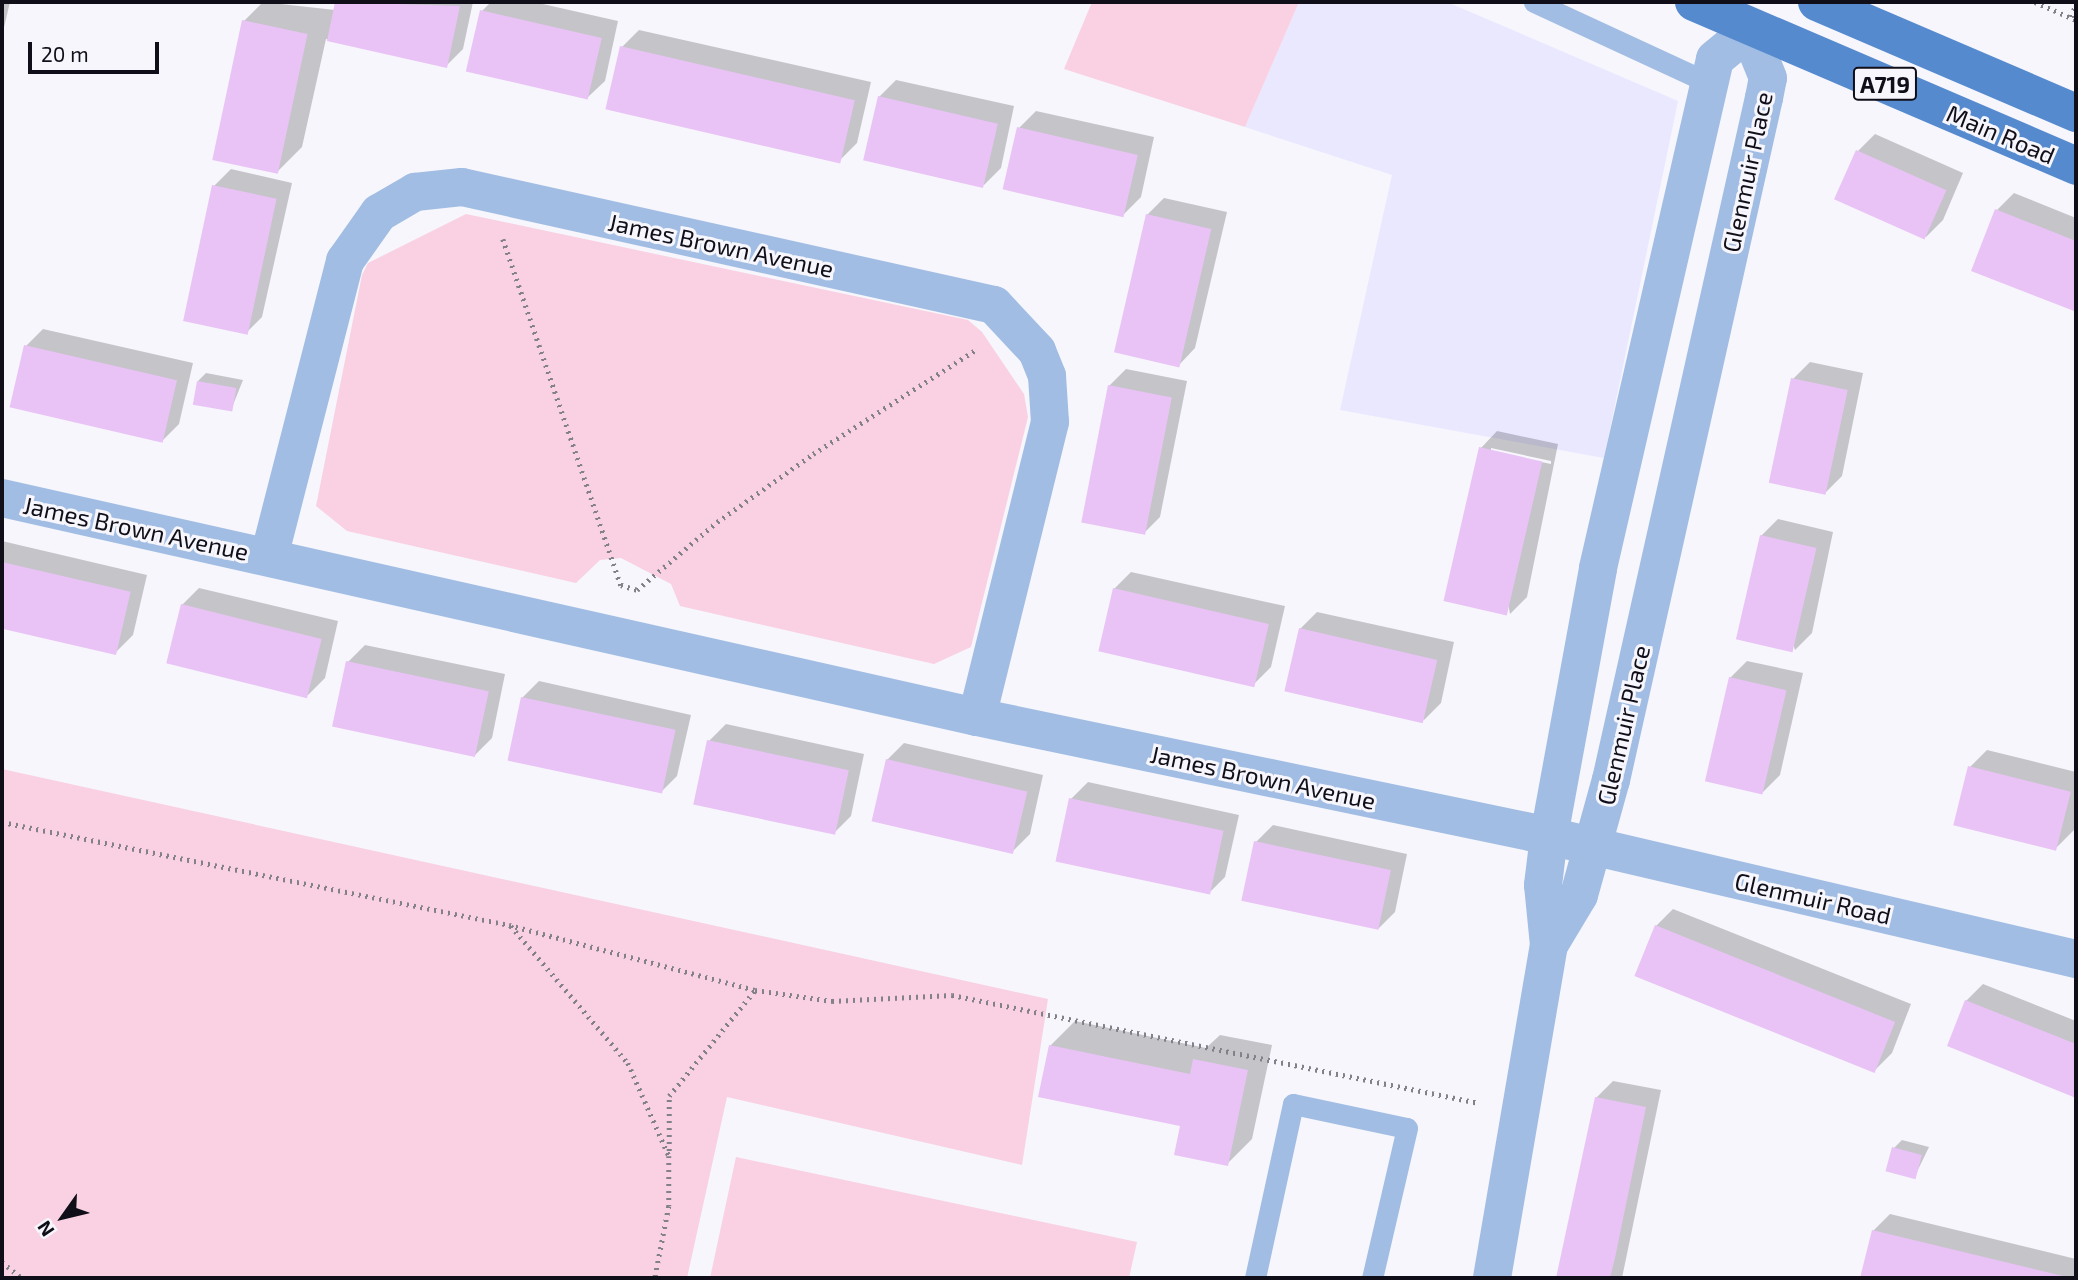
<!DOCTYPE html>
<style>
body{margin:0}
#map{position:relative;width:2078px;height:1280px;overflow:hidden;background:#f6f6fc;font-family:"Exo 2",sans-serif}
div>[style]{position:absolute}
.built>*{inset:0;background:#e9e8ff}
.green>*{inset:0;background:#f9d1e3}
.shadow>*{inset:0;background:#0003}
.building>*{inset:0;background:#e9c3f5;transform-origin:0 0}
.path>*{height:4.5px;margin-top:-2.25px;transform-origin:0;background:repeating-linear-gradient(90deg,#828189 0 2px,transparent 0 7px)}
.service>*{height:21px;margin:-10.5px;padding:0 10.5px;transform-origin:10.5px;border-radius:10.5px;background:#a1bde3}
.minor>*{height:38px;margin:-19px;padding:0 19px;transform-origin:19px;border-radius:19px;background:#a1bde3}
.primary>*{height:38px;margin:-19px;padding:0 19px;transform-origin:19px;border-radius:19px;background:#568acf}
span{translate:-50% -50%;white-space:nowrap;text-align:center;line-height:1.15;-webkit-text-stroke:6px #f6f6fc;paint-order:stroke}
.shield-label span{padding:2px 5px;background:#f6f6fc;border:2px solid;border-radius:5px;-webkit-text-stroke-width:0}
.shield-label{font-size:23px;color:#100f19;font-weight:700}
.street-label{font-size:24px;color:#100f19}
.frame{position:absolute;inset:0;border:4px solid #100f19;pointer-events:none}
.north{position:absolute;left:28px;top:1182px;width:70px;height:70px;-webkit-text-stroke:5px #f6f6fc;paint-order:stroke;rotate:236deg;font-size:19px;font-weight:700;line-height:28px;text-align:center;color:#100f19}
.north::after{content:'';display:block;margin:auto;width:24px;height:32px;background:#100f19;clip-path:polygon(50% 0,100% 100%,50% 72%,0 100%)}
.scale{position:absolute;left:28px;top:42px;width:131px;height:32px;box-sizing:border-box;border:4px solid #100f19;border-top:0;padding-left:9px;font-size:21px;line-height:24px;white-space:nowrap;color:#100f19;-webkit-text-stroke:5px #f6f6fc;paint-order:stroke}
</style>
<div id="map">
<div class="built">
<div style="clip-path:polygon(1299px 2px,1447px 2px,1678px 101px,1604px 458px,1340px 410px,1392px 175px,1245px 127px)"></div>
</div>
<div class="green">
<div style="clip-path:polygon(1092px 2px,1299px 2px,1245px 127px,1064px 69px)"></div>
<div style="clip-path:polygon(466px 214px,968px 320px,982px 332px,1024px 394px,1028px 417px,971px 647px,934px 664px,680px 606px,671px 584px,621px 558px,600px 560px,576px 583px,347px 531px,316px 506px,362px 275px,368px 263px)"></div>
<div style="clip-path:polygon(2px 769px,1048px 999px,1022px 1165px,727px 1097px,687px 1278px,2px 1278px)"></div>
<div style="clip-path:polygon(736px 1157px,1137px 1242px,1129px 1278px,710px 1278px)"></div>
</div>
<div class="shadow">
<div style="clip-path:polygon(2px 2px,10px 2px,2px 36px)"></div>
<div style="clip-path:polygon(263px 2px,335px 10px,337px 2px,473px 2px,463px 49px,446px 66px,326px 39px,302px 147px,277px 172px,244px 21px)"></div>
<div style="clip-path:polygon(491px 2px,534px 2px,618px 21px,605px 81px,588px 97px,482px 11px)"></div>
<div style="clip-path:polygon(639px 30px,871px 82px,857px 143px,840px 160px,622px 47px)"></div>
<div style="clip-path:polygon(896px 80px,1014px 106px,1001px 168px,984px 185px,879px 97px)"></div>
<div style="clip-path:polygon(1036px 111px,1154px 137px,1141px 197px,1124px 214px,1019px 128px)"></div>
<div style="clip-path:polygon(1875px 134px,1963px 173px,1943px 220px,1926px 237px,1858px 151px)"></div>
<div style="clip-path:polygon(231px 169px,292px 183px,262px 317px,245px 334px,214px 186px)"></div>
<div style="clip-path:polygon(2014px 193px,2076px 218px,2073px 309px,1997px 210px)"></div>
<div style="clip-path:polygon(1164px 198px,1227px 212px,1195px 348px,1179px 365px,1147px 215px)"></div>
<div style="clip-path:polygon(43px 329px,193px 363px,179px 424px,162px 441px,26px 346px)"></div>
<div style="clip-path:polygon(1810px 362px,1863px 373px,1842px 476px,1825px 493px,1793px 379px)"></div>
<div style="clip-path:polygon(1126px 369px,1187px 381px,1160px 517px,1143px 534px,1109px 386px)"></div>
<div style="clip-path:polygon(206px 373px,243px 380px,231px 410px,198px 381px)"></div>
<div style="clip-path:polygon(evenodd,1497px 431px,1558px 444px,1527px 597px,1510px 614px,1481px 448px,1497px 431px,1491px 448px,1551px 461px,1551px 464px,1491px 452px,1491px 448px)"></div>
<div style="clip-path:polygon(1778px 519px,1833px 532px,1812px 633px,1795px 650px,1761px 536px)"></div>
<div style="clip-path:polygon(2px 541px,147px 575px,133px 635px,116px 652px,2px 625px)"></div>
<div style="clip-path:polygon(1131px 572px,1285px 606px,1271px 667px,1254px 684px,1114px 589px)"></div>
<div style="clip-path:polygon(199px 588px,338px 621px,325px 678px,308px 695px,182px 605px)"></div>
<div style="clip-path:polygon(1317px 612px,1454px 642px,1441px 703px,1424px 720px,1300px 629px)"></div>
<div style="clip-path:polygon(365px 645px,505px 674px,492px 738px,475px 755px,348px 662px)"></div>
<div style="clip-path:polygon(1747px 661px,1803px 673px,1780px 775px,1763px 792px,1730px 678px)"></div>
<div style="clip-path:polygon(539px 681px,691px 715px,677px 776px,660px 793px,522px 698px)"></div>
<div style="clip-path:polygon(726px 724px,864px 754px,851px 816px,834px 833px,709px 741px)"></div>
<div style="clip-path:polygon(904px 743px,1043px 775px,1030px 834px,1013px 851px,887px 760px)"></div>
<div style="clip-path:polygon(1987px 750px,2076px 772px,2074px 830px,2057px 847px,1970px 767px)"></div>
<div style="clip-path:polygon(1088px 782px,1239px 815px,1225px 877px,1208px 894px,1071px 799px)"></div>
<div style="clip-path:polygon(1273px 825px,1407px 854px,1395px 912px,1378px 929px,1256px 842px)"></div>
<div style="clip-path:polygon(1673px 909px,1911px 1004px,1892px 1053px,1875px 1070px,1656px 926px)"></div>
<div style="clip-path:polygon(1983px 984px,2076px 1021px,2076px 1096px,1949px 1045px,1966px 1001px)"></div>
<div style="clip-path:polygon(1075px 1021px,1206px 1048px,1220px 1035px,1272px 1045px,1252px 1139px,1227px 1164px,1182px 1125px,1050px 1046px)"></div>
<div style="clip-path:polygon(1613px 1081px,1661px 1090px,1622px 1278px,1558px 1278px,1596px 1098px)"></div>
<div style="clip-path:polygon(1902px 1140px,1929px 1147px,1914px 1178px,1894px 1148px)"></div>
<div style="clip-path:polygon(1890px 1214px,2076px 1259px,2076px 1278px,1862px 1278px,1873px 1231px)"></div>
</div>
<div class="building">
<div style="clip-path:polygon(335px 2px,460px 6px,447px 68px,327px 41px)"></div>
<div style="left:480px;top:10px;width:125px;height:63px;rotate:13deg"></div>
<div style="left:242px;top:20px;width:67px;height:143px;rotate:12deg"></div>
<div style="left:620px;top:46px;width:241px;height:65px;rotate:13deg"></div>
<div style="left:878px;top:96px;width:123px;height:66px;rotate:13deg"></div>
<div style="left:1017px;top:127px;width:124px;height:64px;rotate:13deg"></div>
<div style="left:1856px;top:150px;width:99px;height:54px;rotate:24deg"></div>
<div style="left:212px;top:185px;width:66px;height:139px;rotate:12deg"></div>
<div style="clip-path:polygon(1995px 209px,2076px 241px,2074px 311px,1971px 271px)"></div>
<div style="left:1146px;top:214px;width:67px;height:142px;rotate:13deg"></div>
<div style="left:24px;top:345px;width:157px;height:64px;rotate:13deg"></div>
<div style="left:1791px;top:378px;width:58px;height:107px;rotate:12deg"></div>
<div style="left:197px;top:381px;width:40px;height:24px;rotate:10deg"></div>
<div style="left:1108px;top:385px;width:65px;height:140px;rotate:11deg"></div>
<div style="left:1479px;top:447px;width:65px;height:158px;rotate:13deg"></div>
<div style="left:1760px;top:535px;width:58px;height:107px;rotate:13deg"></div>
<div style="left:2px;top:562px;width:132px;height:65px;rotate:13deg"></div>
<div style="left:1113px;top:588px;width:160px;height:65px;rotate:13deg"></div>
<div style="left:181px;top:604px;width:145px;height:61px;rotate:14deg"></div>
<div style="left:1299px;top:628px;width:142px;height:65px;rotate:13deg"></div>
<div style="left:346px;top:661px;width:146px;height:67px;rotate:12deg"></div>
<div style="left:1729px;top:677px;width:59px;height:107px;rotate:13deg"></div>
<div style="left:521px;top:697px;width:158px;height:65px;rotate:12deg"></div>
<div style="left:707px;top:740px;width:145px;height:66px;rotate:12deg"></div>
<div style="left:886px;top:759px;width:145px;height:64px;rotate:13deg"></div>
<div style="left:1968px;top:766px;width:106px;height:61px;rotate:14deg"></div>
<div style="left:1069px;top:798px;width:158px;height:65px;rotate:12deg"></div>
<div style="left:1254px;top:841px;width:140px;height:61px;rotate:12deg"></div>
<div style="left:1655px;top:925px;width:259px;height:55px;rotate:22deg"></div>
<div style="clip-path:polygon(1965px 1000px,2076px 1044px,2076px 1098px,1947px 1046px)"></div>
<div style="clip-path:polygon(1049px 1045px,1190px 1074px,1193px 1059px,1248px 1070px,1228px 1166px,1174px 1155px,1180px 1126px,1038px 1097px)"></div>
<div style="clip-path:polygon(1595px 1097px,1646px 1107px,1615px 1258px,1610px 1278px,1556px 1278px)"></div>
<div style="left:1892px;top:1147px;width:31px;height:25px;rotate:15deg"></div>
<div style="clip-path:polygon(1872px 1230px,2067px 1277px,2067px 1278px,1860px 1278px)"></div>
</div>
<div class="path">
<div style="left:2035px;top:2px;width:45px;rotate:23.7deg"></div>
<div style="left:2071px;top:17px;width:15px;rotate:-70deg"></div>
<div style="left:503px;top:239px;width:366px;rotate:71.2deg"></div>
<div style="left:621px;top:585px;width:17px;rotate:17deg"></div>
<div style="left:637px;top:590px;width:105px;rotate:-40.4deg"></div>
<div style="left:717px;top:522px;width:118px;rotate:-35.3deg"></div>
<div style="left:813px;top:454px;width:195px;rotate:-32.6deg"></div>
<div style="left:2px;top:822px;width:517px;rotate:11.48deg"></div>
<div style="left:509px;top:925px;width:254px;rotate:14.8deg"></div>
<div style="left:755px;top:990px;width:78px;rotate:8.1deg"></div>
<div style="left:832px;top:1001px;width:120px;rotate:-2.9deg"></div>
<div style="left:952px;top:995px;width:538px;rotate:11.58deg"></div>
<div style="left:511px;top:926px;width:180px;rotate:49.5deg"></div>
<div style="left:628px;top:1063px;width:102px;rotate:66.2deg"></div>
<div style="left:669px;top:1156px;width:50px;rotate:90deg"></div>
<div style="left:669px;top:1206px;width:73px;rotate:101deg"></div>
<div style="left:669px;top:1151px;width:55px;rotate:-90deg"></div>
<div style="left:669px;top:1096px;width:136px;rotate:-50.9deg"></div>
<div style="left:2px;top:1262px;width:26px;rotate:39deg"></div>
</div>
<div class="service">
<div style="left:1534px;top:2px;width:193px;rotate:24.8deg"></div>
<div style="left:1255px;top:1278px;width:178px;rotate:-77.7deg"></div>
<div style="left:1293px;top:1104px;width:116px;rotate:11.9deg"></div>
<div style="left:1407px;top:1128px;width:154px;rotate:103.1deg"></div>
</div>
<div class="minor">
<div style="left:2px;top:498px;width:999px;rotate:12.66deg"></div>
<div style="left:977px;top:717px;width:584px;rotate:11.75deg"></div>
<div style="left:1549px;top:836px;width:541px;rotate:13.14deg"></div>
<div style="left:269px;top:557px;width:306px;rotate:-75.6deg"></div>
<div style="left:345px;top:261px;width:59px;rotate:-54.7deg"></div>
<div style="left:379px;top:213px;width:42px;rotate:-30.3deg"></div>
<div style="left:415px;top:192px;width:47px;rotate:-6.1deg"></div>
<div style="left:462px;top:187px;width:545px;rotate:12.51deg"></div>
<div style="left:994px;top:305px;width:63px;rotate:46.9deg"></div>
<div style="left:1037px;top:351px;width:27px;rotate:68deg"></div>
<div style="left:1047px;top:376px;width:46px;rotate:86.3deg"></div>
<div style="left:1050px;top:422px;width:304px;rotate:103.9deg"></div>
<div style="left:1549px;top:945px;width:58px;rotate:-59deg"></div>
<div style="left:1579px;top:895px;width:119px;rotate:-74.5deg"></div>
<div style="left:1611px;top:780px;width:699px;rotate:-77.36deg"></div>
<div style="left:1764px;top:98px;width:20px;rotate:-79deg"></div>
<div style="left:1768px;top:78px;width:51px;rotate:-112deg"></div>
<div style="left:1492px;top:1278px;width:338px;rotate:-80.3deg"></div>
<div style="left:1549px;top:945px;width:60px;rotate:-95.7deg"></div>
<div style="left:1543px;top:885px;width:49px;rotate:-83deg"></div>
<div style="left:1549px;top:836px;width:272px;rotate:-79.6deg"></div>
<div style="left:1598px;top:568px;width:522px;rotate:-77.05deg"></div>
<div style="left:1715px;top:59px;width:44px;rotate:-39.5deg"></div>
</div>
<div class="primary">
<div style="left:1694px;top:2px;width:416px;rotate:23.2deg"></div>
<div style="left:1817px;top:2px;width:282px;rotate:23.2deg"></div>
</div>
<div class="shield-label">
<span style="left:1885px;top:84px">A719</span>
</div>
<div class="street-label">
<span style="left:2001px;top:134px;rotate:23deg">Main Road</span>
<span style="left:1747px;top:172px;rotate:-78deg">Glenmuir Place</span>
<span style="left:721px;top:245px;rotate:12deg">James Brown Avenue</span>
<span style="left:136px;top:528px;rotate:12deg">James Brown Avenue</span>
<span style="left:1623px;top:725px;rotate:-77deg">Glenmuir Place</span>
<span style="left:1263px;top:777px;rotate:12deg">James Brown Avenue</span>
<span style="left:1813px;top:898px;rotate:13deg">Glenmuir Road</span>
</div>
<div class="frame"></div>
<div class="north">N</div>
<div class="scale">20 m</div>
</div>
